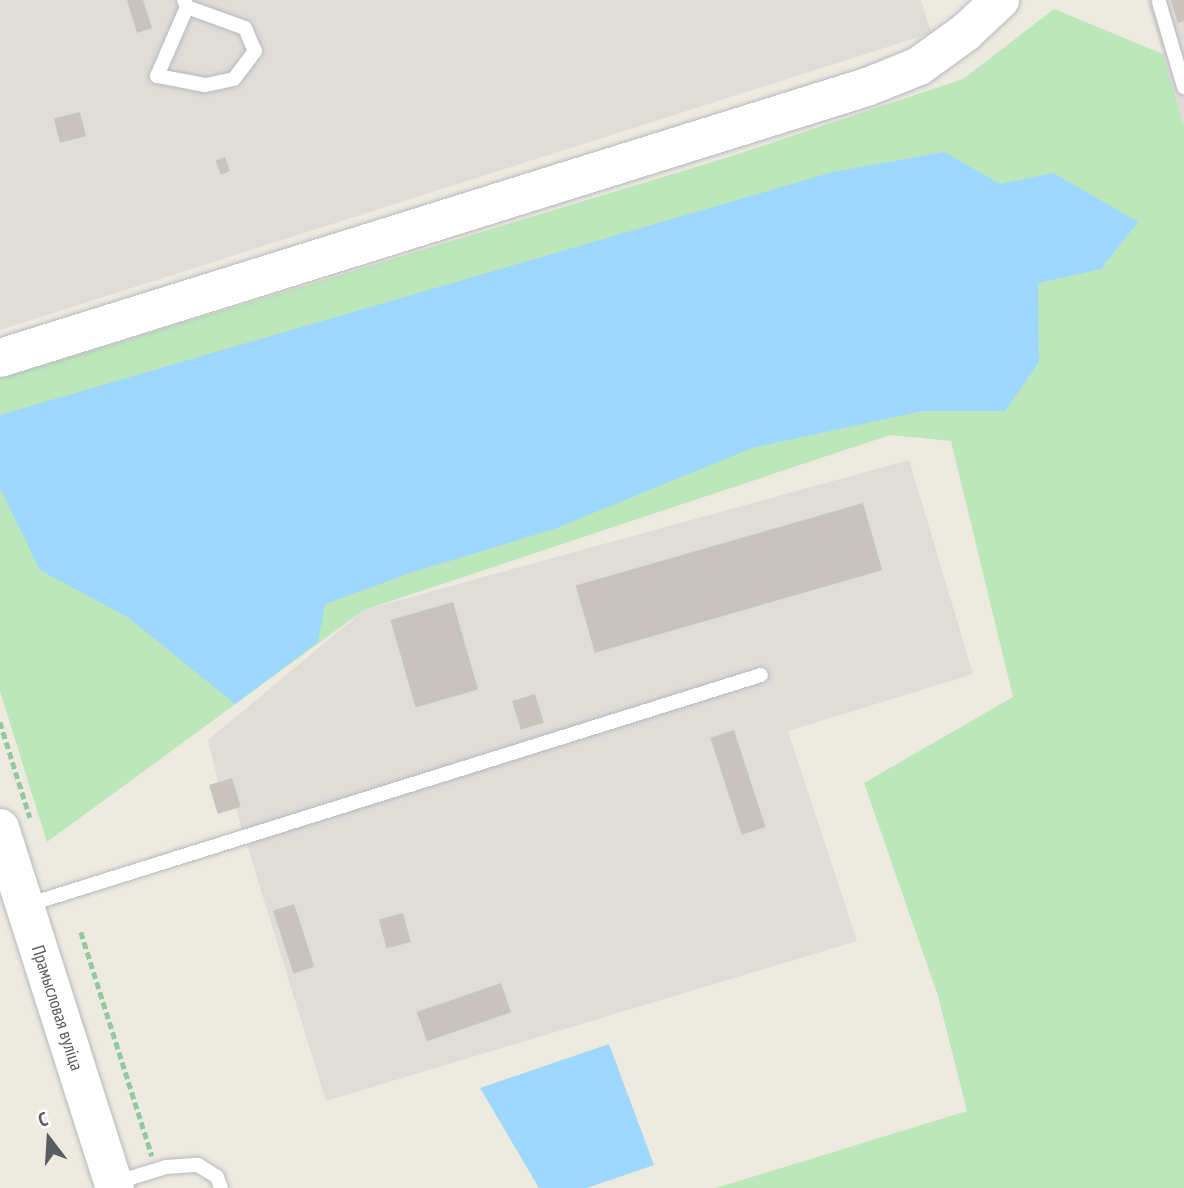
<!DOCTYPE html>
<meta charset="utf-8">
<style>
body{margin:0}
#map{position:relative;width:1184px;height:1188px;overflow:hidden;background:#edeae0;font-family:"PT Sans Narrow",sans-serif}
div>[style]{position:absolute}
.industrial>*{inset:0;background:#e0ddd8}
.green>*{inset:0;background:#bbe7ba}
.water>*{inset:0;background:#9ed7ff}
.building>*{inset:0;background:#c8c4bd;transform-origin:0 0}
.path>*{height:4.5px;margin-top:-2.25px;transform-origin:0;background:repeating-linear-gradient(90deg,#93c8a1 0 7px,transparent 0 10.5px)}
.roads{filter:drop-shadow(0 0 2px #b6b9be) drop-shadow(0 0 2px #b6b9be)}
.lane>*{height:14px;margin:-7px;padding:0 7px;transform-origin:7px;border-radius:7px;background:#fff}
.secondary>*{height:38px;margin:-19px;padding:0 19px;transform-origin:19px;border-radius:19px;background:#fff}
span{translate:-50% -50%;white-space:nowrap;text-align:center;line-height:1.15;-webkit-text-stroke:5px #fff;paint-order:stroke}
.street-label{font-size:18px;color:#595d62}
.north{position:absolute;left:14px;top:1104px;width:70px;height:70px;-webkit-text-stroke:5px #fff;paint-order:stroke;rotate:343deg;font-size:19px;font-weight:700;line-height:28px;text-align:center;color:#595d62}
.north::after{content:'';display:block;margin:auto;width:24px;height:32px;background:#595d62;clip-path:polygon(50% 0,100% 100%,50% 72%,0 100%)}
</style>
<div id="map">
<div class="industrial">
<div style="clip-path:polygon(0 0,921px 0,931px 33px,0 330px)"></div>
<div style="clip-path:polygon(1147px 0,1184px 0,1184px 127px,1163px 54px)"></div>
<div style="clip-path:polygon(909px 460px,973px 674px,788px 731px,857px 941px,326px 1101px,236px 809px,218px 814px,209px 785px,218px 782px,208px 740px,364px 610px)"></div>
</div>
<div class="green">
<div style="clip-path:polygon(1054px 9px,1163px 54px,1184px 127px,1184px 1188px,716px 1188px,967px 1111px,938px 996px,864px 783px,1013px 697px,951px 441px,890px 435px,364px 610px,47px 842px,0 691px,0 378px,729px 157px,963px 79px)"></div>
</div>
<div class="water">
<div style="clip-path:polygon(944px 152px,1000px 184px,1053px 173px,1138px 222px,1101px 269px,1038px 283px,1039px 362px,1005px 411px,922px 411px,752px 448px,554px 529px,413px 572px,325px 604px,318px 642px,235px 704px,129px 618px,40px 570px,0 488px,0 415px,833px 172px)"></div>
<div style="clip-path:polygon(609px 1044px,654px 1165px,587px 1188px,539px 1188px,480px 1088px)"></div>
</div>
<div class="building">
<div style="clip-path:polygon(127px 0,143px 0,152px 28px,137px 33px)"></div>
<div style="clip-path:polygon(1171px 0,1184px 0,1184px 21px,1178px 23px)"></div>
<div style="left:80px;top:112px;width:25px;height:27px;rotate:76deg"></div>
<div style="left:225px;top:157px;width:15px;height:10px;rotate:70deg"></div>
<div style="left:863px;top:503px;width:70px;height:299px;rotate:74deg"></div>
<div style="left:453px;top:602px;width:91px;height:65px;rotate:74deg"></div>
<div style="left:535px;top:694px;width:30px;height:24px;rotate:73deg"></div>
<div style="left:734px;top:730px;width:102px;height:25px;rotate:72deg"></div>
<div style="left:232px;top:778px;width:30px;height:24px;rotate:73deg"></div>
<div style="left:294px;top:904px;width:66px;height:22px;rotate:72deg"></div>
<div style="left:403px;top:913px;width:30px;height:25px;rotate:75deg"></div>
<div style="left:501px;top:983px;width:31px;height:89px;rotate:71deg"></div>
</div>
<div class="path">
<div style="left:0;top:722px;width:100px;rotate:72.5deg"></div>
<div style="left:81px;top:932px;width:235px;rotate:72.4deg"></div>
</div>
<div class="roads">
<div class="lane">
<div style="left:184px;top:0;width:8px;rotate:67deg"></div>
<div style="left:187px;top:7px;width:62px;rotate:19.9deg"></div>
<div style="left:245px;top:28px;width:25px;rotate:67deg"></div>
<div style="left:255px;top:51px;width:35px;rotate:127deg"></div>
<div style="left:234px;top:79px;width:30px;rotate:168deg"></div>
<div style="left:205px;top:85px;width:49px;rotate:-169.4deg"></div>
<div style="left:157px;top:76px;width:75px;rotate:-66.5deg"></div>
<div style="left:1159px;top:2px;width:89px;rotate:73.6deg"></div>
<div style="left:27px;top:905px;width:769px;rotate:-17.4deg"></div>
<div style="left:114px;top:1183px;width:54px;rotate:-17.1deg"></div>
<div style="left:166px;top:1167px;width:32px;rotate:-4deg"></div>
<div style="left:198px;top:1165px;width:22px;rotate:32deg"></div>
<div style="left:217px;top:1177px;width:12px;rotate:70deg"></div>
</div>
<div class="secondary">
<div style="left:0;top:358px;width:908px;rotate:-17.36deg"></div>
<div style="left:867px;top:87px;width:56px;rotate:-22deg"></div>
<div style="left:919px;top:66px;width:58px;rotate:-35.9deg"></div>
<div style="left:966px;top:32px;width:47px;rotate:-43.3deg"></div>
<div style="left:0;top:828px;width:378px;rotate:72.3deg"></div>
</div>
</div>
<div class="street-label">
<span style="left:57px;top:1008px;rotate:72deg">Прамысловая вуліца</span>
</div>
<div class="north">С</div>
</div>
